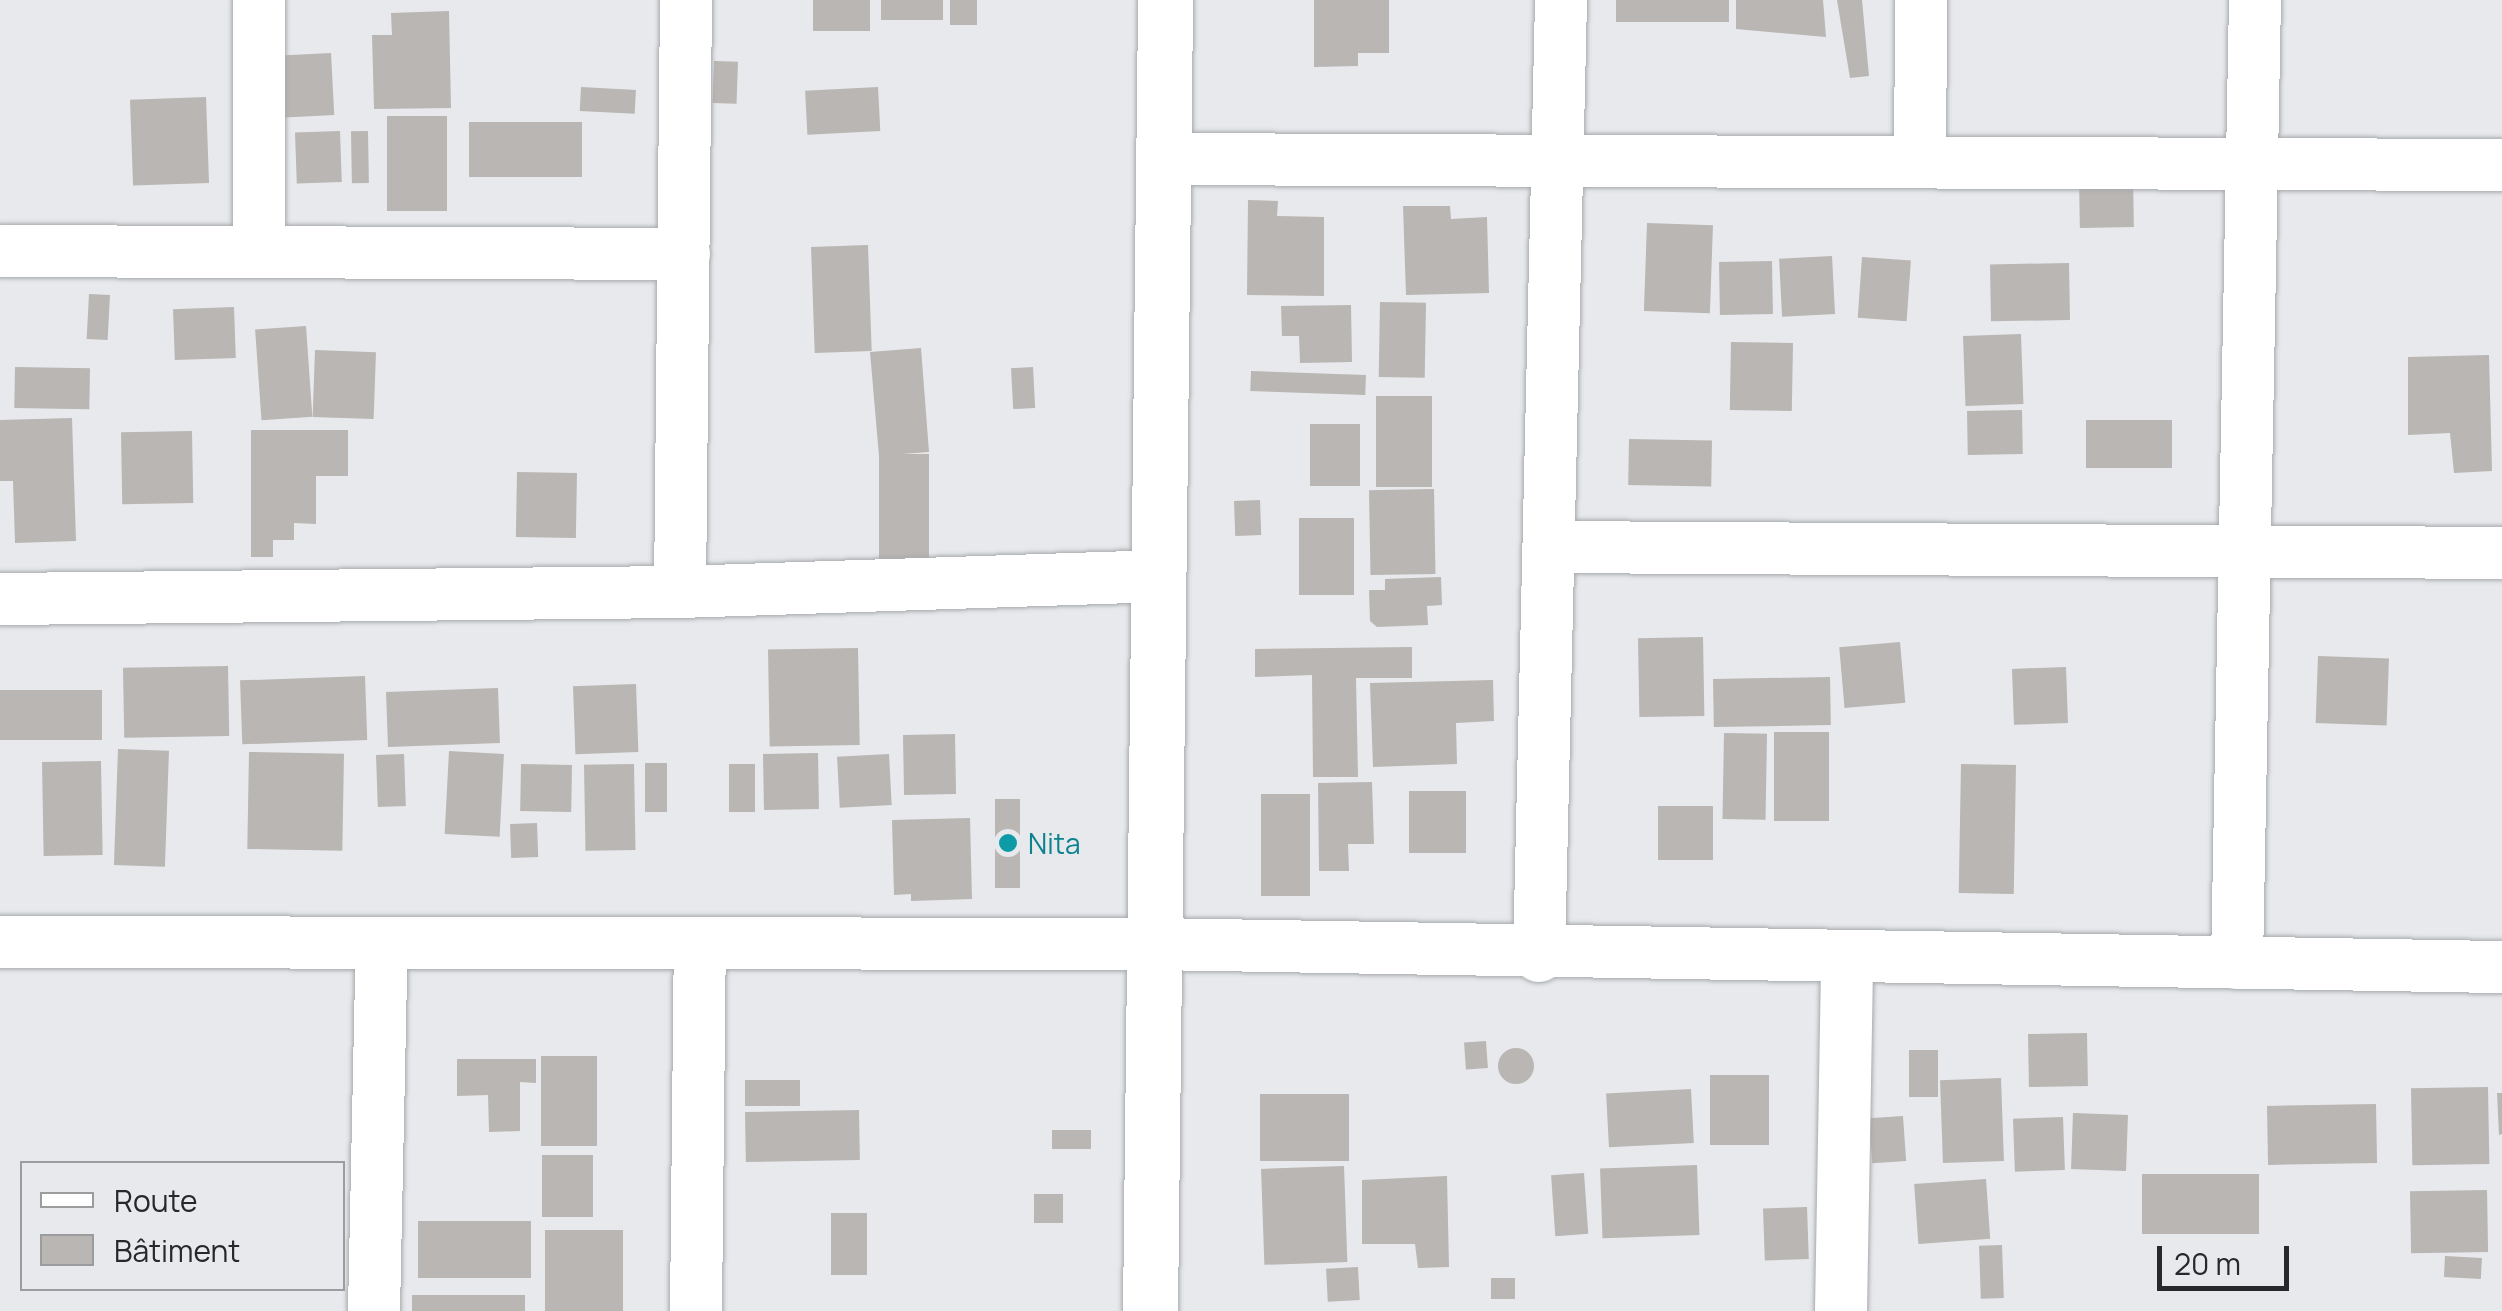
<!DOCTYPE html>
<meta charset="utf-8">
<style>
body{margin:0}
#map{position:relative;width:2502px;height:1311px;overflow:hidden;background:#e7e9ec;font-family:Manrope,sans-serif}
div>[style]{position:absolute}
.building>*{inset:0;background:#b9b6b3;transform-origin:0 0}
.round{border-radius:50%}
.roads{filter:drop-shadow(0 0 2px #a7aaac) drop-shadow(0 0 2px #a7aaac)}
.street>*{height:52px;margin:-26px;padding:0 26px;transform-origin:26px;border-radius:26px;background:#fff}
.secondary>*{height:55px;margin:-27.5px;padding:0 27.5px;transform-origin:27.5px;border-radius:27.5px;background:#fff}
.dots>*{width:28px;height:28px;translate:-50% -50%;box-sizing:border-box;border:5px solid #e7e9ec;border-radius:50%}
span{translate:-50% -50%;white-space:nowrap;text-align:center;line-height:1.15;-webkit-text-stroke:9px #e7e9ec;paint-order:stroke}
.culture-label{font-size:28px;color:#0d838f}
.left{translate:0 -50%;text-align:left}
.legend{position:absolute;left:20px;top:1161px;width:325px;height:130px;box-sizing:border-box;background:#e7e9ec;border:2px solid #9a9c9e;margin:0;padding:12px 18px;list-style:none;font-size:30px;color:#272829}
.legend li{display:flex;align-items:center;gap:20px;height:50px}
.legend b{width:50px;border:2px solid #9a9c9e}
.scale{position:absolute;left:2157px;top:1246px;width:132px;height:45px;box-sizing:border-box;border:5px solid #272829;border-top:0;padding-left:12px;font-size:30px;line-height:35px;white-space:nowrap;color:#272829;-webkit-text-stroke:8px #e7e9ec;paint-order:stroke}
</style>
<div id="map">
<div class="building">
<div style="left:813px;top:0;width:57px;height:31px"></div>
<div style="left:881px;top:0;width:62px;height:20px"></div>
<div style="left:950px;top:0;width:27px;height:25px"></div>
<div style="clip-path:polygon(1314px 0,1389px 0,1389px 53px,1358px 53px,1358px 66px,1314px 67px)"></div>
<div style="left:1616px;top:0;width:113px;height:22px"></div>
<div style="clip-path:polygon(1736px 0,1823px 0,1826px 37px,1736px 29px)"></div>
<div style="clip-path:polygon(1837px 0,1862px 0,1869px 76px,1850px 78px)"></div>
<div style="clip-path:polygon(449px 11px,451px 108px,374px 109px,372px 35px,392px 35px,391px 13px)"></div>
<div style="left:331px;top:53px;width:62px;height:50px;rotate:87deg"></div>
<div style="left:714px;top:61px;width:24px;height:42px;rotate:2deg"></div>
<div style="left:581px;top:87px;width:55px;height:24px;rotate:3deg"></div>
<div style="left:878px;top:87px;width:44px;height:73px;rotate:87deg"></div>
<div style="left:206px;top:97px;width:86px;height:76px;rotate:88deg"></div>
<div style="left:387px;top:116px;width:60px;height:95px"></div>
<div style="left:469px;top:122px;width:113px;height:55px"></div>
<div style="left:340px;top:131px;width:51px;height:45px;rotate:88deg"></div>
<div style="left:368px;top:131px;width:52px;height:17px;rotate:89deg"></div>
<div style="left:2133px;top:177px;width:50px;height:54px;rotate:89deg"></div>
<div style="clip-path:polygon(1248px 200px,1278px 201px,1277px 216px,1324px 217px,1324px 296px,1247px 295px)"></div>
<div style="clip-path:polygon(1403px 206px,1450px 206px,1451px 219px,1487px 217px,1489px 293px,1406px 295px)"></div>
<div style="left:1647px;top:223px;width:66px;height:88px;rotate:2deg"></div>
<div style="left:868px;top:245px;width:106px;height:57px;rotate:88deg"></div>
<div style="left:1832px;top:256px;width:58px;height:53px;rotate:87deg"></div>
<div style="left:1862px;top:257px;width:49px;height:61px;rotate:4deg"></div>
<div style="left:1772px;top:261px;width:53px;height:53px;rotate:89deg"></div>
<div style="left:2069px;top:263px;width:57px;height:79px;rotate:89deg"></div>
<div style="left:89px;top:294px;width:21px;height:45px;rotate:3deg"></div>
<div style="left:1380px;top:302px;width:46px;height:75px;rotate:1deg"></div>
<div style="clip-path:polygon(1351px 305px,1352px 362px,1300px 363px,1299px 336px,1282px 336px,1281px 306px)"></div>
<div style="left:234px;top:307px;width:51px;height:61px;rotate:88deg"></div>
<div style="left:306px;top:326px;width:91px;height:51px;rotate:86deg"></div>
<div style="left:2021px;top:334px;width:70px;height:58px;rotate:88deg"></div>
<div style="left:1731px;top:342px;width:62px;height:68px;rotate:1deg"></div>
<div style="clip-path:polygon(921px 348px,929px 452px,902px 454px,929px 454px,929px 565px,879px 566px,879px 456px,870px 352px)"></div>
<div style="left:315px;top:350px;width:61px;height:67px;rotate:2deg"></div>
<div style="clip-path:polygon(2489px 355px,2492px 471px,2454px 473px,2450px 433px,2408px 435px,2408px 357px)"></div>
<div style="left:15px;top:367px;width:75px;height:41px;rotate:1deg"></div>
<div style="left:1033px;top:367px;width:41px;height:22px;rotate:87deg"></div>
<div style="left:1251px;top:371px;width:115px;height:20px;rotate:2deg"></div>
<div style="left:1376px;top:396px;width:56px;height:91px"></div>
<div style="left:2022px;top:410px;width:44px;height:55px;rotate:89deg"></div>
<div style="clip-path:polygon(72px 418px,76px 541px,15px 543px,13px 481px,0 481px,0 420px)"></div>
<div style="left:2172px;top:420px;width:48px;height:86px;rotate:90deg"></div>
<div style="left:1310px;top:424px;width:50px;height:62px"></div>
<div style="clip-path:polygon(251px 430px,348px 430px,348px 476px,316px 476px,316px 524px,294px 523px,294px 540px,273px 540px,273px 557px,251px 557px)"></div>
<div style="left:192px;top:431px;width:72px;height:71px;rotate:89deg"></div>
<div style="left:1629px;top:439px;width:83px;height:46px;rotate:1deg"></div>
<div style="left:517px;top:472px;width:60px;height:65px;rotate:1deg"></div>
<div style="left:1434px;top:489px;width:85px;height:65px;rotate:89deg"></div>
<div style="left:1260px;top:500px;width:35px;height:26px;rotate:88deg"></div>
<div style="left:1299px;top:518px;width:55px;height:77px"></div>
<div style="clip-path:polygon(1441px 577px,1442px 605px,1427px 606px,1428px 625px,1377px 627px,1370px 621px,1369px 590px,1385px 590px,1385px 579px)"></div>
<div style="left:1703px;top:637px;width:79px;height:65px;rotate:89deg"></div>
<div style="left:1900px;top:642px;width:61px;height:61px;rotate:85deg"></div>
<div style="clip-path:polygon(1412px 647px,1412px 678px,1356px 678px,1358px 777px,1313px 777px,1312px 675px,1255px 677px,1255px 649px)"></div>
<div style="left:858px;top:648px;width:97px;height:90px;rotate:89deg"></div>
<div style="left:2318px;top:656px;width:71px;height:67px;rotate:2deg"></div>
<div style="left:228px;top:666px;width:70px;height:105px;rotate:89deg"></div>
<div style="left:2066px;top:667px;width:56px;height:54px;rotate:88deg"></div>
<div style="left:365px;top:676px;width:64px;height:125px;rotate:88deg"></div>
<div style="left:1830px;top:677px;width:48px;height:117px;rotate:89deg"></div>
<div style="clip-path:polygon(1493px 680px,1494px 721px,1456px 723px,1457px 764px,1373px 767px,1370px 683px)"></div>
<div style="left:636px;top:684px;width:68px;height:63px;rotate:88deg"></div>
<div style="left:498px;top:688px;width:55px;height:112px;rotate:88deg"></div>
<div style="left:102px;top:690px;width:50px;height:102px;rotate:90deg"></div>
<div style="left:1829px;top:732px;width:89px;height:55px;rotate:90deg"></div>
<div style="left:1724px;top:733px;width:43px;height:86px;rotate:1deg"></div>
<div style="left:955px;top:734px;width:60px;height:52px;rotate:89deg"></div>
<div style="left:118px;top:749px;width:51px;height:116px;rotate:2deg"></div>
<div style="left:449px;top:751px;width:55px;height:83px;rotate:3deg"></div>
<div style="left:249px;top:752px;width:95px;height:97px;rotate:1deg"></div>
<div style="left:818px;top:753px;width:56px;height:55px;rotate:89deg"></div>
<div style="left:404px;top:754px;width:52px;height:28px;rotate:88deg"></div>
<div style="left:889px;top:754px;width:51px;height:52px;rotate:87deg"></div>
<div style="left:101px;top:761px;width:94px;height:59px;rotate:89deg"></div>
<div style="left:645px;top:763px;width:22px;height:49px"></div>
<div style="left:521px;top:764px;width:51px;height:47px;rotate:1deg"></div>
<div style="left:634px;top:764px;width:86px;height:50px;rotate:89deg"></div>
<div style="left:729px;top:764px;width:26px;height:48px"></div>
<div style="left:1961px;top:764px;width:55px;height:129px;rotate:1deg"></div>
<div style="clip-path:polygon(1372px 782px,1374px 844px,1348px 844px,1349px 871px,1319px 871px,1318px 783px)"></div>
<div style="left:1409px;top:791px;width:57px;height:62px"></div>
<div style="left:1261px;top:794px;width:49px;height:102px"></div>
<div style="left:995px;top:799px;width:25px;height:89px"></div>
<div style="left:1658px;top:806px;width:55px;height:54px"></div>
<div style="clip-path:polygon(970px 818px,972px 899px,911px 901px,911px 894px,894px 895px,892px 820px)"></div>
<div style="left:537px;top:823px;width:34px;height:27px;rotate:88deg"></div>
<div style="left:2087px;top:1033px;width:53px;height:59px;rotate:89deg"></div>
<div style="left:1486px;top:1041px;width:27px;height:22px;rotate:86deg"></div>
<div class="round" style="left:1498px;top:1048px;width:36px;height:36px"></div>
<div style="left:1909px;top:1050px;width:29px;height:47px"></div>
<div style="left:541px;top:1056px;width:56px;height:90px"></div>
<div style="clip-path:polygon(457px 1059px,536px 1059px,536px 1083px,520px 1082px,520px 1131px,489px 1132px,488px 1095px,457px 1096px)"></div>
<div style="left:1710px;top:1075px;width:59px;height:70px"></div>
<div style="left:2001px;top:1078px;width:83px;height:61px;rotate:88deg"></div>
<div style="left:745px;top:1080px;width:55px;height:26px"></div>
<div style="left:2488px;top:1087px;width:77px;height:77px;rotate:89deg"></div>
<div style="left:1691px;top:1089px;width:54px;height:85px;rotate:87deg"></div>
<div style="clip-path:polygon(2497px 1093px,2502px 1093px,2502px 1134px,2499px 1135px)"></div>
<div style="left:1260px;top:1094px;width:89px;height:67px"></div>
<div style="left:2376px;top:1104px;width:59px;height:109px;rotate:89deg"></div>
<div style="left:859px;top:1110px;width:50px;height:114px;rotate:89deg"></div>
<div style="left:2073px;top:1113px;width:55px;height:56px;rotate:2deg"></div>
<div style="left:1903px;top:1116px;width:45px;height:34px;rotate:86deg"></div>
<div style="left:2063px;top:1117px;width:53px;height:50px;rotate:88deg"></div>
<div style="left:1091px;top:1130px;width:19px;height:39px;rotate:90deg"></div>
<div style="left:542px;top:1155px;width:51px;height:62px"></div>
<div style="left:1697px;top:1165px;width:70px;height:97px;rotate:88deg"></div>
<div style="left:1344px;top:1166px;width:96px;height:83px;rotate:88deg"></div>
<div style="left:1584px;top:1173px;width:61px;height:33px;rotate:86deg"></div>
<div style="left:2142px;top:1174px;width:117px;height:60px"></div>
<div style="clip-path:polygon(1447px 1176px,1449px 1267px,1418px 1268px,1415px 1244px,1362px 1244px,1362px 1180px)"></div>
<div style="left:1986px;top:1179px;width:60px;height:72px;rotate:86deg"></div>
<div style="left:2487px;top:1190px;width:62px;height:77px;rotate:89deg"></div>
<div style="left:1034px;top:1194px;width:29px;height:29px"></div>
<div style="left:1807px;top:1207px;width:52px;height:44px;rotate:88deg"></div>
<div style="left:867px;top:1213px;width:62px;height:36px;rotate:90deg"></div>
<div style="left:531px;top:1221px;width:57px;height:113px;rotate:90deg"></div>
<div style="left:545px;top:1230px;width:78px;height:81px"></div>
<div style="left:2002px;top:1245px;width:53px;height:23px;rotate:88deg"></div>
<div style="left:2445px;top:1256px;width:37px;height:21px;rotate:3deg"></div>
<div style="left:1358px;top:1267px;width:33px;height:32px;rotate:87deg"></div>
<div style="left:1491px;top:1278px;width:24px;height:21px"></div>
<div style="left:525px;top:1295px;width:16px;height:113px;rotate:90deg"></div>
</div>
<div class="roads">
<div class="street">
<div style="left:1163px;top:159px;width:1339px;rotate:0.26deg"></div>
<div style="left:1920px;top:162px;width:162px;rotate:-89.6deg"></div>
<div style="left:0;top:251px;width:684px;rotate:0.25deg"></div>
<div style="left:259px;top:252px;width:252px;rotate:-90deg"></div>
<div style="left:1549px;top:547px;width:953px;rotate:0.36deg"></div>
<div style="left:680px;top:592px;width:592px;rotate:-89.42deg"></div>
<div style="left:0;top:599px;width:680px;rotate:-0.59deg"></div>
<div style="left:680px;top:592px;width:479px;rotate:-1.9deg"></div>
<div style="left:0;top:942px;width:1154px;rotate:0.1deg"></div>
<div style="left:1154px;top:944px;width:1348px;rotate:0.98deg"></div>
<div style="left:1539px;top:956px;width:956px;rotate:-88.68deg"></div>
<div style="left:2237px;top:963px;width:963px;rotate:-88.93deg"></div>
<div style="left:374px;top:1311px;width:368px;rotate:-88.8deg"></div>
<div style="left:696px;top:1311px;width:364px;rotate:-89.4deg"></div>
<div style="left:1841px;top:1311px;width:352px;rotate:-89deg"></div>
</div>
<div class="secondary">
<div style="left:1150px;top:1311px;width:1311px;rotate:-89.34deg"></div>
</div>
</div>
<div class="dots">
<div style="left:1008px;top:843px;background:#0f9aa8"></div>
</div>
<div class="culture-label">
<span class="left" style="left:1028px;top:843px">Nita</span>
</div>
<ul class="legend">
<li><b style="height:12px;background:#fff"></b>Route</li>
<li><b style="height:28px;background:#b9b6b3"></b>Bâtiment</li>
</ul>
<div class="scale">20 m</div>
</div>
